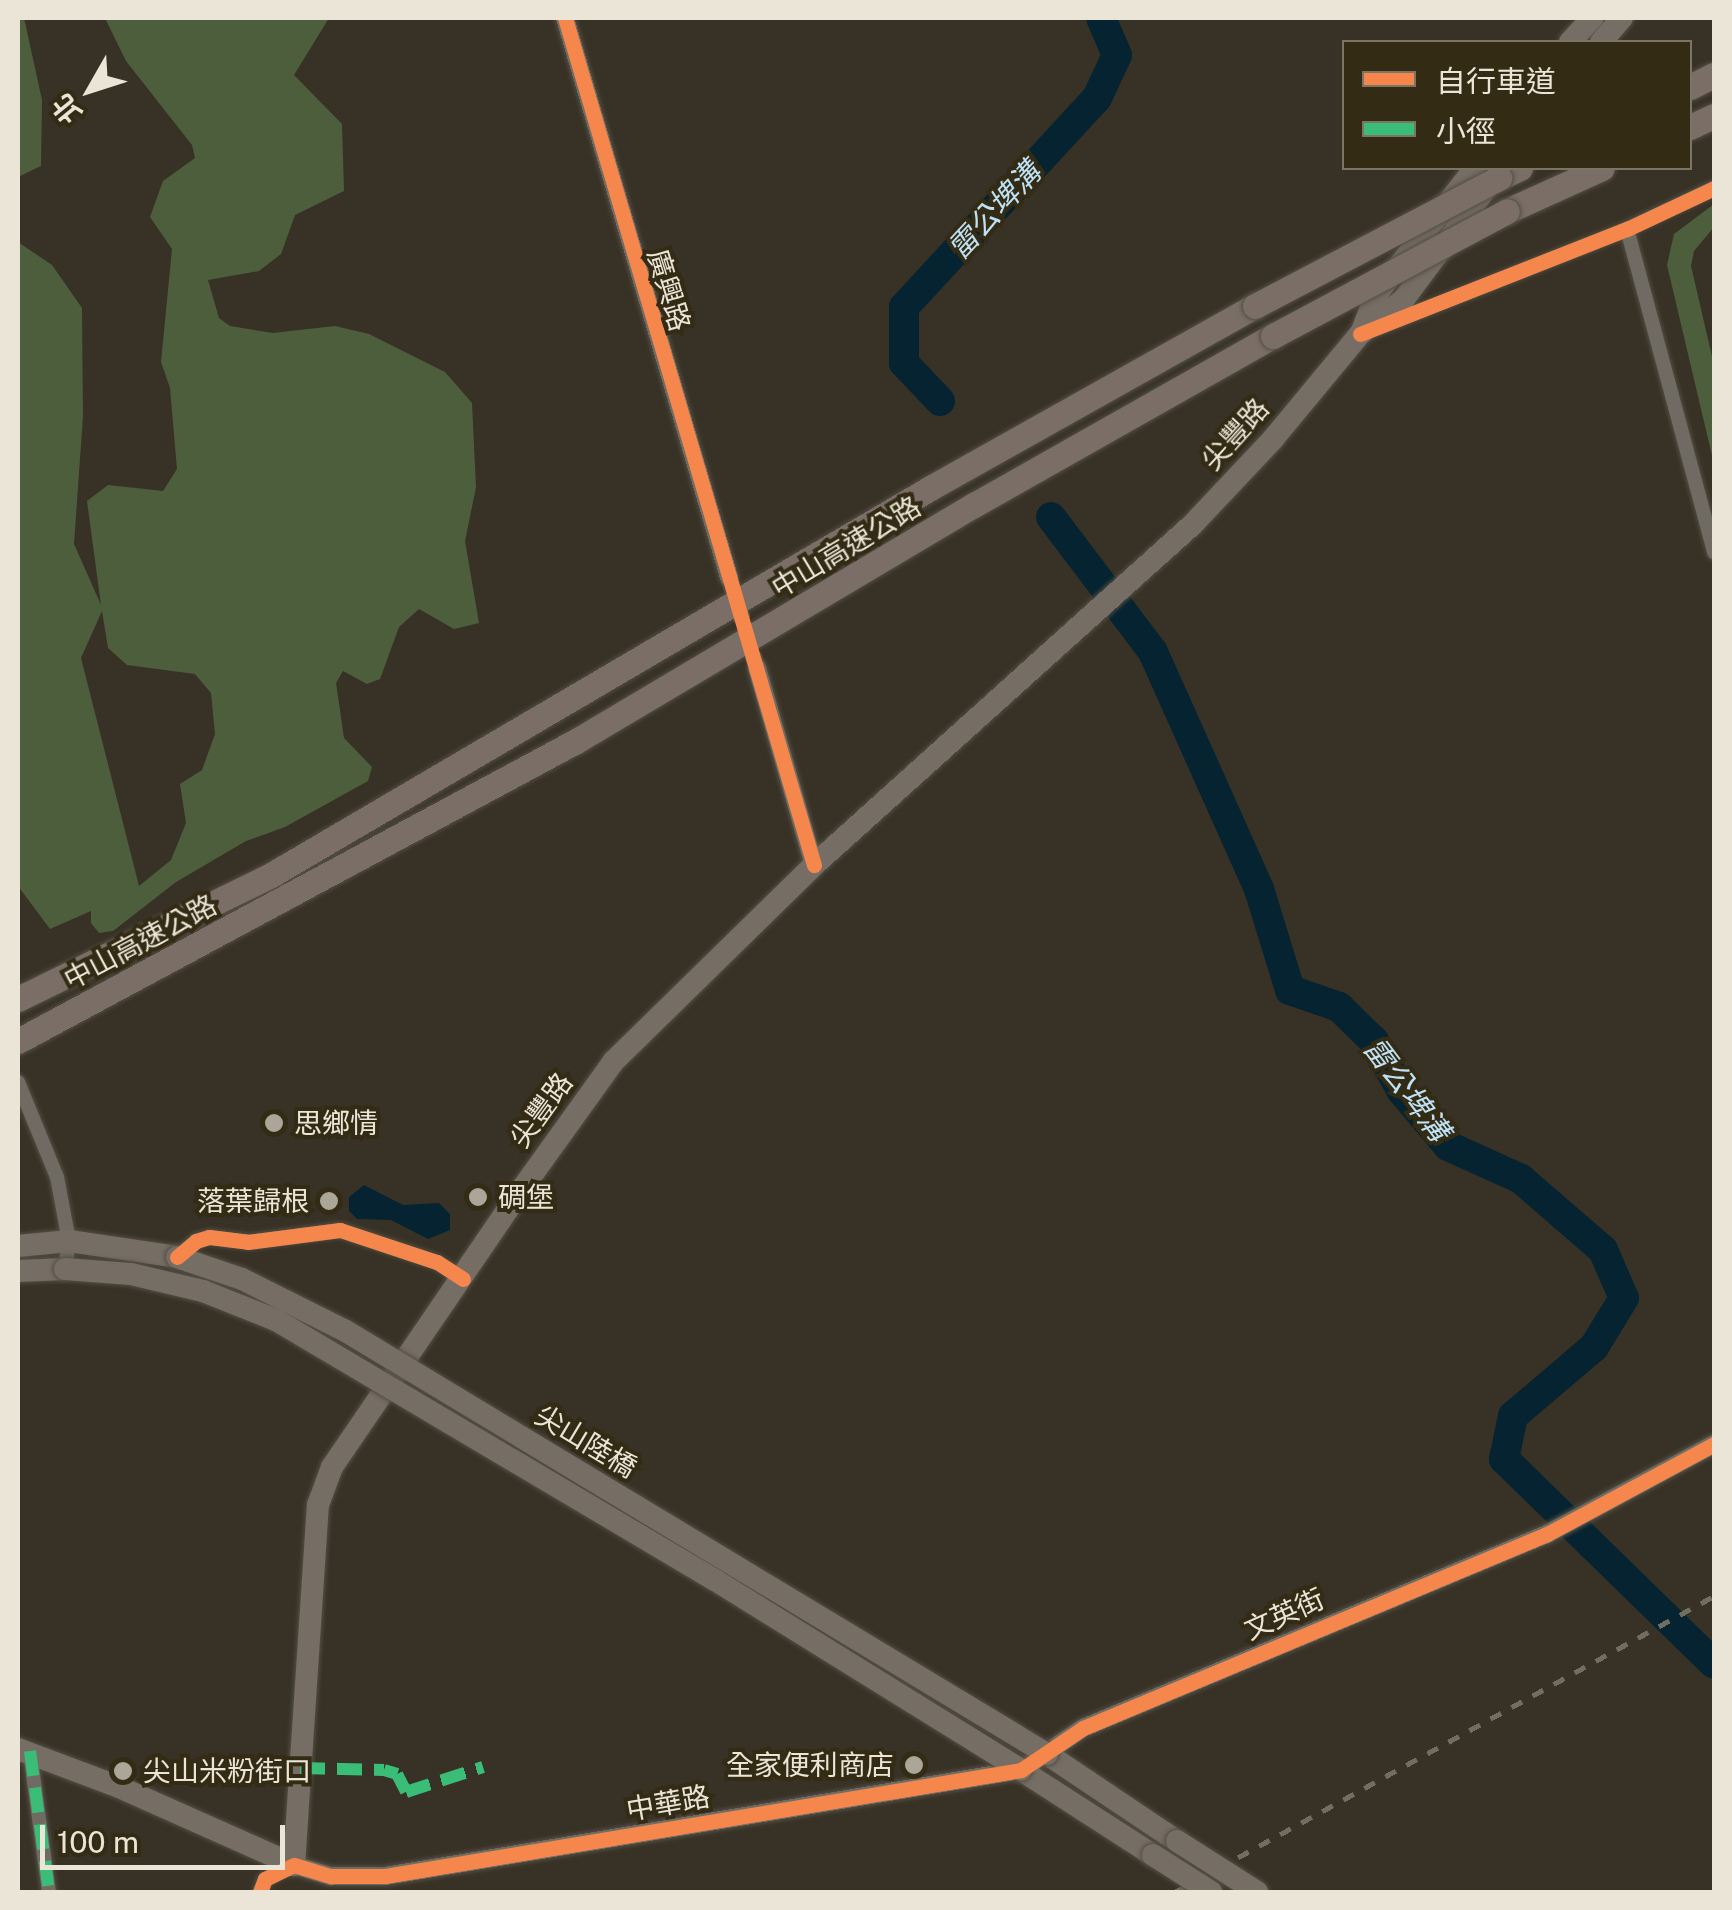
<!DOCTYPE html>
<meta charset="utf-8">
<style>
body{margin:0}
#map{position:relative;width:1732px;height:1910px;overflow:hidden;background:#383226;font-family:"Public Sans","Noto Sans TC",sans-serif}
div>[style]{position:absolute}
.green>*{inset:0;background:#4d5e3c}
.water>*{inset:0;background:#052330}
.river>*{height:30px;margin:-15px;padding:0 15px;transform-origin:15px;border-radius:15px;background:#052330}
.tertiary-tunnel>*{height:18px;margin-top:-9px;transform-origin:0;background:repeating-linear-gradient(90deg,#534d41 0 18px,transparent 0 27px)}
.roads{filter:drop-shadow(0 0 2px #534e44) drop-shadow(0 0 2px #534e44)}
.minor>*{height:14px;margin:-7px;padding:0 7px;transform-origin:7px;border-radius:7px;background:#6f6b62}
.tertiary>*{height:18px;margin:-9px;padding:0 9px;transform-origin:9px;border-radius:9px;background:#6f6b62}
.primary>*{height:22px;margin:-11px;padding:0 11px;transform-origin:11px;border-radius:11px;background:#766d64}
.motorway>*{height:25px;margin:-12.5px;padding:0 12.5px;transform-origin:12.5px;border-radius:12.5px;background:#7a6e66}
.rail>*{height:5px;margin-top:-2.5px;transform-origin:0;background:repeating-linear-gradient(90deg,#706d63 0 12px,transparent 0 24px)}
.bridges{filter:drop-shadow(0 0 2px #534e44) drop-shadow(0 0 2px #534e44)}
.primary-bridge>*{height:22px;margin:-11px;padding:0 11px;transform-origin:11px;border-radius:11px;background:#766d64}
.motorway-bridge>*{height:25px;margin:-12.5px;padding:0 12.5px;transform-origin:12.5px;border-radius:12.5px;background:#7a6e66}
.quiet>*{height:12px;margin-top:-6px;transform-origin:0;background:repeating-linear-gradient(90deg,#3abd76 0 25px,transparent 0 37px)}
.cycleway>*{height:15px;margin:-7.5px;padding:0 7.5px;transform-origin:7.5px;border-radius:7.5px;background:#f5874c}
.dots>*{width:28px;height:28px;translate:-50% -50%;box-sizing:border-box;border:5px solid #342b15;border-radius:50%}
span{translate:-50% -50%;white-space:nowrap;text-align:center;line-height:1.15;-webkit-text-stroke:8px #342b15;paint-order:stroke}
.street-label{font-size:28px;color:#eae5d7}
.poi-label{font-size:28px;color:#eae5d7}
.left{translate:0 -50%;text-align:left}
.right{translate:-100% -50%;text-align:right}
.water-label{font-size:30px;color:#bee1f4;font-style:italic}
.frame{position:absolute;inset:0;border:20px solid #eae5d7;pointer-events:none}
.legend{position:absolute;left:1342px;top:40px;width:350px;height:130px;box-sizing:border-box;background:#342b15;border:2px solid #7d7563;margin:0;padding:12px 18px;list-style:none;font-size:30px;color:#eae5d7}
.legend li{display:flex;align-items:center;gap:20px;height:50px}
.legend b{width:50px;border:2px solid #7d7563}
.north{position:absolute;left:40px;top:40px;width:100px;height:100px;-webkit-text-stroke:8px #342b15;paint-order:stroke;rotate:231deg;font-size:28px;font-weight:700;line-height:40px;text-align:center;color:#eae5d7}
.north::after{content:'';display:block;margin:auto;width:35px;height:45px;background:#eae5d7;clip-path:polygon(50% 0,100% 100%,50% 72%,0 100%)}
.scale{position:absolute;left:40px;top:1825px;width:245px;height:45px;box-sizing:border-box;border:5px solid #eae5d7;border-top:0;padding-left:12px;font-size:30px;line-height:35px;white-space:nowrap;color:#eae5d7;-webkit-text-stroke:8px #342b15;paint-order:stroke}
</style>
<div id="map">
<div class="green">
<div style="clip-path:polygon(18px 18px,24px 18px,42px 100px,41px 166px,18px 177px)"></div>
<div style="clip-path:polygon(evenodd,105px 18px,329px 18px,294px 75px,342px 124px,344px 191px,295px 215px,281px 254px,259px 271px,208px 280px,219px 318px,230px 326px,273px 333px,335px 326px,369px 334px,445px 372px,472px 403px,476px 487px,465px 541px,479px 623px,454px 629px,419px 609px,399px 627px,380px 679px,367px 684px,343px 671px,336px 683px,344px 738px,372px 767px,368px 781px,285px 827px,246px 841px,176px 882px,113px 931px,99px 933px,91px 923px,91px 911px,50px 929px,18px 886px,18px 242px,52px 265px,82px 308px,83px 416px,74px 544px,101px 605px,87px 501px,108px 485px,163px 491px,177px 469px,170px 388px,161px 362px,172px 249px,150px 217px,163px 181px,195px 158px,192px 145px,126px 61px,105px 18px,102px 611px,108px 648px,127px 665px,195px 674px,211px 693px,215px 734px,202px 770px,180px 784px,186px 823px,171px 860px,139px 886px,81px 658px,102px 611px)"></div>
<div style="clip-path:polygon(1714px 204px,1714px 227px,1694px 251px,1691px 266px,1714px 365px,1714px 464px,1667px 265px,1674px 234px)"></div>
</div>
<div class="water">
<div style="clip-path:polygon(364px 1185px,403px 1205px,439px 1203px,450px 1214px,450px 1230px,428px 1239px,391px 1220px,357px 1219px,349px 1211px,349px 1197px)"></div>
</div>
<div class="river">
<div style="left:940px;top:401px;width:52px;rotate:-133.5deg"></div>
<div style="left:904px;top:363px;width:56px;rotate:-90deg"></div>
<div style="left:904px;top:307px;width:284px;rotate:-47.3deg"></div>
<div style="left:1097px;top:98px;width:47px;rotate:-65.1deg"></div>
<div style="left:1117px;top:55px;width:40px;rotate:-113.4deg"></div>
<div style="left:1051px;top:517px;width:169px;rotate:52.9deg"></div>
<div style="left:1153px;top:652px;width:260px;rotate:65.9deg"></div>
<div style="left:1259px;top:889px;width:106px;rotate:72.9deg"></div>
<div style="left:1290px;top:990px;width:52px;rotate:19.1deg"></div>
<div style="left:1339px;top:1007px;width:49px;rotate:44.2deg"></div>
<div style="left:1374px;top:1041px;width:56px;rotate:61.1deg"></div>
<div style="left:1401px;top:1090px;width:73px;rotate:50deg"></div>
<div style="left:1448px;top:1146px;width:80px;rotate:24.3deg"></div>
<div style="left:1521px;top:1179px;width:108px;rotate:40.9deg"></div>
<div style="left:1603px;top:1250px;width:52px;rotate:66.4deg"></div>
<div style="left:1624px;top:1298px;width:57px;rotate:121.5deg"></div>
<div style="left:1594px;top:1347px;width:106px;rotate:139.6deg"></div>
<div style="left:1513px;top:1416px;width:44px;rotate:101.8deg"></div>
<div style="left:1504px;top:1459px;width:293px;rotate:44.3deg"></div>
</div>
<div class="tertiary-tunnel">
<div style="left:729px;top:577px;width:95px;rotate:72.9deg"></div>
</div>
<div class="roads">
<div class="minor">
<div style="left:1627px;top:229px;width:335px;rotate:74.9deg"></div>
<div style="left:1375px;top:329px;width:271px;rotate:-21.6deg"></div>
<div style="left:1627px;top:229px;width:96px;rotate:-25.2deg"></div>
<div style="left:18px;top:1082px;width:103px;rotate:67.7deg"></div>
<div style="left:57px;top:1177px;width:65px;rotate:79.4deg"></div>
<div style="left:69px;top:1241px;width:28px;rotate:98deg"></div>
<div style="left:177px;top:1257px;width:25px;rotate:-40deg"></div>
<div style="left:196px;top:1241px;width:14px;rotate:-17deg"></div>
<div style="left:209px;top:1237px;width:39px;rotate:7deg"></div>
<div style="left:248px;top:1242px;width:93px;rotate:-7.4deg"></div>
<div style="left:340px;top:1230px;width:102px;rotate:18.3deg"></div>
<div style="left:437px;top:1262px;width:31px;rotate:33deg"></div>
<div style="left:30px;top:1752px;width:141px;rotate:82.3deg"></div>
<div style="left:260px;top:1892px;width:14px;rotate:-69deg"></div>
<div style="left:265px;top:1879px;width:32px;rotate:-26deg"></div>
</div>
<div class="tertiary">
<div style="left:565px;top:18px;width:583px;rotate:73.65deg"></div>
<div style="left:757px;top:668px;width:205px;rotate:73.9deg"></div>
<div style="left:294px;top:1865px;width:39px;rotate:17deg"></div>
<div style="left:331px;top:1876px;width:54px"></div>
<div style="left:385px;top:1876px;width:645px;rotate:-9.46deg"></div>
<div style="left:1021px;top:1770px;width:75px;rotate:-34.1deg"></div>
<div style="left:1083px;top:1728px;width:503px;rotate:-22.69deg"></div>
<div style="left:1547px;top:1534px;width:190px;rotate:-28.3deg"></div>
</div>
<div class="primary">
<div style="left:1570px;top:42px;width:33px;rotate:-47deg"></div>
<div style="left:1601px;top:42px;width:32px;rotate:-49deg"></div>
<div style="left:1362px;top:331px;width:39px;rotate:-69deg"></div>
<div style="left:1376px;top:295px;width:161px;rotate:-52.1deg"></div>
<div style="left:18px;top:1246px;width:51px;rotate:-5.6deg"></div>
<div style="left:69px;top:1241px;width:109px;rotate:8.4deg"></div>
<div style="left:18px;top:1271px;width:47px;rotate:-2.4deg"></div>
<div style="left:18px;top:1749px;width:108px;rotate:20.6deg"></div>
<div style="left:119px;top:1787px;width:192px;rotate:24deg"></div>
<div style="left:294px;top:1865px;width:361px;rotate:-86.2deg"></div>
<div style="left:318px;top:1505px;width:40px;rotate:-69.8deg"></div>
<div style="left:332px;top:1467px;width:323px;rotate:-55.7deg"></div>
<div style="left:514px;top:1200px;width:171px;rotate:-54.3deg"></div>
<div style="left:614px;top:1061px;width:280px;rotate:-44.4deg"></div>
<div style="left:814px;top:865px;width:510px;rotate:-41.98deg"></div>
<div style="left:1193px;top:524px;width:117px;rotate:-46.7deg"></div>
<div style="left:1273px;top:439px;width:136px;rotate:-50.4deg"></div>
<div style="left:1360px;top:334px;width:56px;rotate:-38.5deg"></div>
<div style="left:1404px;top:299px;width:146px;rotate:-53.4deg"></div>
<div style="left:1047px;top:1754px;width:156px;rotate:33.8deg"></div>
<div style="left:1021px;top:1770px;width:157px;rotate:32.8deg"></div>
</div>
<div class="motorway">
<div style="left:1690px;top:87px;width:27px;rotate:-27deg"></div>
<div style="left:1690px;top:127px;width:26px;rotate:-25deg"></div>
<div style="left:1499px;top:178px;width:23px;rotate:-25deg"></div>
<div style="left:1507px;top:211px;width:104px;rotate:-24.4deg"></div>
<div style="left:18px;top:999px;width:282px;rotate:-26.1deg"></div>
<div style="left:271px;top:875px;width:766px;rotate:-30.41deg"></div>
<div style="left:932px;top:487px;width:370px;rotate:-29.3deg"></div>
<div style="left:18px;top:1041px;width:634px;rotate:-28.26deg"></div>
<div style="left:576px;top:741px;width:463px;rotate:-30.7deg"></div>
<div style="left:974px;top:505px;width:343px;rotate:-29.5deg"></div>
</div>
</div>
<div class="rail">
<div style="left:1175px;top:1892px;width:615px;rotate:-28.77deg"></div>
</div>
<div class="bridges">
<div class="primary-bridge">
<div style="left:177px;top:1257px;width:69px;rotate:18.7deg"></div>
<div style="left:242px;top:1279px;width:114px;rotate:26.6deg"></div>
<div style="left:344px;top:1330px;width:821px;rotate:31.1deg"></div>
<div style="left:65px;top:1269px;width:66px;rotate:4.3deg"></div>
<div style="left:131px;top:1274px;width:74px;rotate:13.3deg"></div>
<div style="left:203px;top:1291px;width:79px;rotate:21.7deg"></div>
<div style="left:276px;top:1320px;width:510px;rotate:30.64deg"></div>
<div style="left:715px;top:1580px;width:360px;rotate:31.8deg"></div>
<div style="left:1177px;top:1841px;width:95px;rotate:32.5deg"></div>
<div style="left:1153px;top:1855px;width:69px;rotate:32.5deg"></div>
</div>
<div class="motorway-bridge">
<div style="left:1255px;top:306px;width:276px;rotate:-27.7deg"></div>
<div style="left:1273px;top:336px;width:265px;rotate:-28.1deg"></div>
</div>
</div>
<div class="quiet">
<div style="left:30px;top:1751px;width:142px;rotate:82.3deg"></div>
<div style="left:300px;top:1768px;width:84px;rotate:1.4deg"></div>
<div style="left:384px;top:1770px;width:14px;rotate:17deg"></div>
<div style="left:397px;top:1774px;width:20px;rotate:63deg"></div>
<div style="left:406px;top:1792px;width:81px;rotate:-18deg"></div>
</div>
<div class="cycleway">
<div style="left:565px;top:18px;width:883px;rotate:73.62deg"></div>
<div style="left:1360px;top:334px;width:287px;rotate:-21.5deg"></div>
<div style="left:1627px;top:229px;width:96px;rotate:-25.2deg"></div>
<div style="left:177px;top:1257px;width:25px;rotate:-40deg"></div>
<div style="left:196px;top:1241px;width:14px;rotate:-17deg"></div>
<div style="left:209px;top:1237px;width:39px;rotate:7deg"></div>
<div style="left:248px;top:1242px;width:93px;rotate:-7.4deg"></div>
<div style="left:340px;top:1230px;width:102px;rotate:18.3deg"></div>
<div style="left:437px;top:1262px;width:31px;rotate:33deg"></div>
<div style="left:260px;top:1892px;width:14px;rotate:-69deg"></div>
<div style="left:265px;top:1879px;width:32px;rotate:-26deg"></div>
<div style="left:294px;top:1865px;width:39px;rotate:17deg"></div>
<div style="left:331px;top:1876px;width:54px"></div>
<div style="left:385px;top:1876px;width:645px;rotate:-9.46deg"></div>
<div style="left:1021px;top:1770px;width:75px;rotate:-34.1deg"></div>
<div style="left:1083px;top:1728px;width:503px;rotate:-22.69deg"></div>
<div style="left:1547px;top:1534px;width:190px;rotate:-28.3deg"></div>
</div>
<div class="dots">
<div style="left:274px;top:1123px;background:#aca699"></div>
<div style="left:478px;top:1197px;background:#aca699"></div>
<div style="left:329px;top:1201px;background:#aca699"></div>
<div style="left:914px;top:1765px;background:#aca699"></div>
<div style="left:123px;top:1771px;background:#aca699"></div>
</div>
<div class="street-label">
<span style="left:669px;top:290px;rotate:73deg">廣興路</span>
<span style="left:1235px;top:434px;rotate:-48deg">尖豐路</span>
<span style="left:846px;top:547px;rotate:-31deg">中山高速公路</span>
<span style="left:140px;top:942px;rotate:-28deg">中山高速公路</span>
<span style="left:541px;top:1110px;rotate:-54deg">尖豐路</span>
<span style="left:586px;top:1441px;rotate:31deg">尖山陸橋</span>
<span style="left:1284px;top:1614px;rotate:-24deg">文英街</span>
<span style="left:668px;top:1803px;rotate:-10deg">中華路</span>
</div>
<div class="poi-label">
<span class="left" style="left:294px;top:1123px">思鄉情</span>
<span class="left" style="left:498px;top:1197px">碉堡</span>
<span class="right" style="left:309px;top:1201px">落葉歸根</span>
<span class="right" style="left:894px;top:1765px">全家便利商店</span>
<span class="left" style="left:143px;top:1771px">尖山米粉街口</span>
</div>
<div class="water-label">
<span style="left:994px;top:210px;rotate:-47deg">雷公埤溝</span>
<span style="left:1407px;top:1089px;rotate:53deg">雷公埤溝</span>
</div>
<div class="frame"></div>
<ul class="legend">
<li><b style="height:12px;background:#f5874c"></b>自行車道</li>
<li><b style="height:12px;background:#3abd76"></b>小徑</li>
</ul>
<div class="north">北</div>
<div class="scale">100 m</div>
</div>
